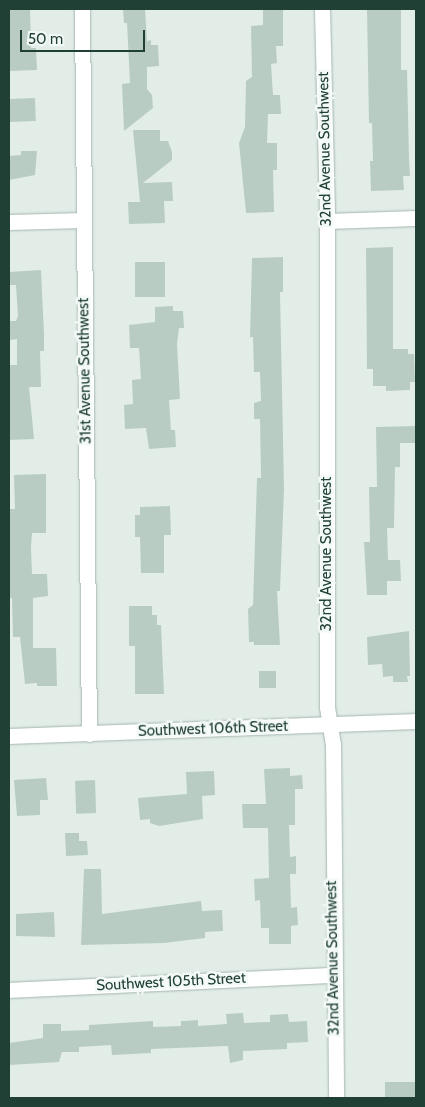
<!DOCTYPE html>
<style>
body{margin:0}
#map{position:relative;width:425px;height:1107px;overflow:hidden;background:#e2ede8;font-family:Cabin,sans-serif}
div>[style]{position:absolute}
.building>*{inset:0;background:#b9ccc4;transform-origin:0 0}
.roads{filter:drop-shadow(0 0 1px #a4b6af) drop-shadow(0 0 1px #a4b6af)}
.street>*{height:15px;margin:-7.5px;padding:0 7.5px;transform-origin:7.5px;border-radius:7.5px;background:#fff}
.secondary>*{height:15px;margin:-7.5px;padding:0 7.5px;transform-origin:7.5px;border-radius:7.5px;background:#fff}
span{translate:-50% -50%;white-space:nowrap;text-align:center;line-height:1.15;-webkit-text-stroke:5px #f3f9f6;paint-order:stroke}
.street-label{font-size:15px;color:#204036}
.frame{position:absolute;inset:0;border:10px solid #204036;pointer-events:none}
.scale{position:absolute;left:20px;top:30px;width:125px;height:22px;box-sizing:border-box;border:2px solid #204036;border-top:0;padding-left:6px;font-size:15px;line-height:18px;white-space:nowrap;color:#204036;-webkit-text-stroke:4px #f3f9f6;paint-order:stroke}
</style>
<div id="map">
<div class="building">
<div style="clip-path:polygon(9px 9px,30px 9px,31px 48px,36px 48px,37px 70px,9px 71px)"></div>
<div style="clip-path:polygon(123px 9px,145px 9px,147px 41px,151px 40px,151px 45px,158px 45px,159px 66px,147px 67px,147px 89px,152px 95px,153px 108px,124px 131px,122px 84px,130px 83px,127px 23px,124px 23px)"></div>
<div style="clip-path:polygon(263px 9px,283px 9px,283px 46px,276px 46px,277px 63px,271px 64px,273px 95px,280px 95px,281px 114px,268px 114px,267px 143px,277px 143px,277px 170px,273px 170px,274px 212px,246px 213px,239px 143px,245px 127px,246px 81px,252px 77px,251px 26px,263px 25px)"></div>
<div style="clip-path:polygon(367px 9px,401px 10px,401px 70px,407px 70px,409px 159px,410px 176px,403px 176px,404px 190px,371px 191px,370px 161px,373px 161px,372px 123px,369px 123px)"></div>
<div style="left:35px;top:98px;width:23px;height:26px;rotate:88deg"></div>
<div style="clip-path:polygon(133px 130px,160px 130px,160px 141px,168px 141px,172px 152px,172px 160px,143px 183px,172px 182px,173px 201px,164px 201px,165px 223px,129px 224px,128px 202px,140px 202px)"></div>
<div style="clip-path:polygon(21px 151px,37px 151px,35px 175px,9px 180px,9px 156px,21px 155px)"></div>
<div style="clip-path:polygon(393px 247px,393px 349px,408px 349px,408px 354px,414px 354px,415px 382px,410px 382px,410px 390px,386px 391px,386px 386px,373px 386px,373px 369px,367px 369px,366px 248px)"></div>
<div style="clip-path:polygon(283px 257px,283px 292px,280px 292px,284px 489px,280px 591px,277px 591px,280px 645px,254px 645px,254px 642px,249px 642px,248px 609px,253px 605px,257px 478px,261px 478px,260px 419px,254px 419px,254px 403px,261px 401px,260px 372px,254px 372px,253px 337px,250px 337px,252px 258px)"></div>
<div style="left:135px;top:262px;width:30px;height:35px"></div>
<div style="clip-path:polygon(41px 270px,44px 334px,44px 351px,40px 351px,41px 387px,29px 387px,34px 439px,9px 440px,9px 365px,17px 365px,17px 339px,10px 340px,10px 321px,16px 321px,18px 316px,16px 285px,9px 285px,9px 272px)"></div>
<div style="clip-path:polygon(173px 306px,173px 311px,183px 311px,184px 328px,179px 328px,177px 344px,180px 399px,169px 400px,171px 430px,175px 430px,176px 447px,149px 449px,146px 428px,125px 429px,124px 405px,133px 404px,132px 380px,141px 379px,139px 348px,130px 348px,129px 325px,155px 322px,155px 307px)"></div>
<div style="clip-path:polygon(416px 426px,416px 443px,400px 443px,400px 467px,395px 467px,394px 528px,387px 528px,388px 560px,400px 560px,401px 581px,387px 581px,387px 595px,367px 595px,364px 542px,370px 542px,369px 487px,377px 487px,376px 427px)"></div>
<div style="clip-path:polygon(46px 474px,46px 533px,32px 533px,31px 547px,32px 574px,47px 574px,48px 596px,33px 598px,33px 648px,56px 648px,57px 686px,37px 686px,37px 683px,25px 684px,20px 637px,13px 637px,12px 598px,9px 598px,9px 509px,15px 509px,14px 475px)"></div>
<div style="clip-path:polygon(170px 506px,171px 535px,164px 535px,164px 573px,141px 573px,140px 537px,135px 537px,135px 515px,140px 515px,140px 507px)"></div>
<div style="clip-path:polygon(129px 606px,152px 606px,152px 615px,157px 615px,157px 625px,161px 625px,164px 694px,135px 694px,135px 646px,129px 646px)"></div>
<div style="clip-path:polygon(409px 631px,410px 676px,407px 676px,408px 682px,393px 682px,393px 676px,383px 677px,382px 664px,368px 665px,367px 637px)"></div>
<div style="left:259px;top:671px;width:17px;height:17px"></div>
<div style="clip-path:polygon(290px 768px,290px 776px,302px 775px,303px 789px,295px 789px,295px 825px,289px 825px,290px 857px,296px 856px,296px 874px,290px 874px,291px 908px,297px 907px,298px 925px,291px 926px,291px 944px,269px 944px,269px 928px,261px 928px,260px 900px,255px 901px,254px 879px,269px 878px,268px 828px,243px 828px,242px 804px,266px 804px,264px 769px)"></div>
<div style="clip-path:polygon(214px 771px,215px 795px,202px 796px,203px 819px,159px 826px,150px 823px,150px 819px,140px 820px,138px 798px,187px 794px,186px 772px)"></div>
<div style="clip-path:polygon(46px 778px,48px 800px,40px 800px,40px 815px,17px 816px,14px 780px)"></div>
<div style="left:95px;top:780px;width:33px;height:20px;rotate:88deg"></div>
<div style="clip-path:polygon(65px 833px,79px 833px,79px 841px,87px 841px,88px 855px,66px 856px)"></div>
<div style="clip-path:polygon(84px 869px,101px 869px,102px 914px,201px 901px,202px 911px,222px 910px,223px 931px,205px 932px,205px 938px,164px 943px,81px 945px)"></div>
<div style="clip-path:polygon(54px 912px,55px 937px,16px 936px,16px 914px)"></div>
<div style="clip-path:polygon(243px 1013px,244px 1023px,270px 1022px,270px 1015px,288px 1014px,289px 1022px,307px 1021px,308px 1042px,287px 1043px,287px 1049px,243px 1051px,243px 1060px,230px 1063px,228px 1046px,151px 1049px,151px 1053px,112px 1055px,111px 1045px,79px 1047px,79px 1052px,62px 1052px,59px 1062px,9px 1065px,9px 1043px,43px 1038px,43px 1024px,61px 1024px,61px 1031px,89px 1030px,89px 1025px,153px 1021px,153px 1027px,181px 1026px,181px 1021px,185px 1021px,198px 1020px,198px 1026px,227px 1024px,226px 1014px)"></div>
<div style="left:385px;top:1082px;width:31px;height:16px"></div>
</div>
<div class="roads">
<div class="street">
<div style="left:82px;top:9px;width:725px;rotate:89.45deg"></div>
<div style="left:322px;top:9px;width:212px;rotate:88.6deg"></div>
<div style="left:327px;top:221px;width:486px;rotate:90deg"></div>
<div style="left:327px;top:707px;width:37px;rotate:81deg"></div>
<div style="left:333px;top:744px;width:354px;rotate:89.5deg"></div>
<div style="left:327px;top:221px;width:89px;rotate:-1.9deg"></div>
<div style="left:9px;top:222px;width:74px;rotate:-1.5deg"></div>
<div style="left:9px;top:990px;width:324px;rotate:-2.7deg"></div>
</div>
<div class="secondary">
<div style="left:9px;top:736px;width:407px;rotate:-2.1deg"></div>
</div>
</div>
<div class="street-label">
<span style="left:325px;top:149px;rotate:-91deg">32nd Avenue Southwest</span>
<span style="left:85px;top:371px;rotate:-91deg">31st Avenue Southwest</span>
<span style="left:327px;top:554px;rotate:-90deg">32nd Avenue Southwest</span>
<span style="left:213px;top:729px;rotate:-2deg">Southwest 106th Street</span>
<span style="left:333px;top:958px;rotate:-91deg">32nd Avenue Southwest</span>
<span style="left:171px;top:982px;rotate:-3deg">Southwest 105th Street</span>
</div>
<div class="frame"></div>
<div class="scale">50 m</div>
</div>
